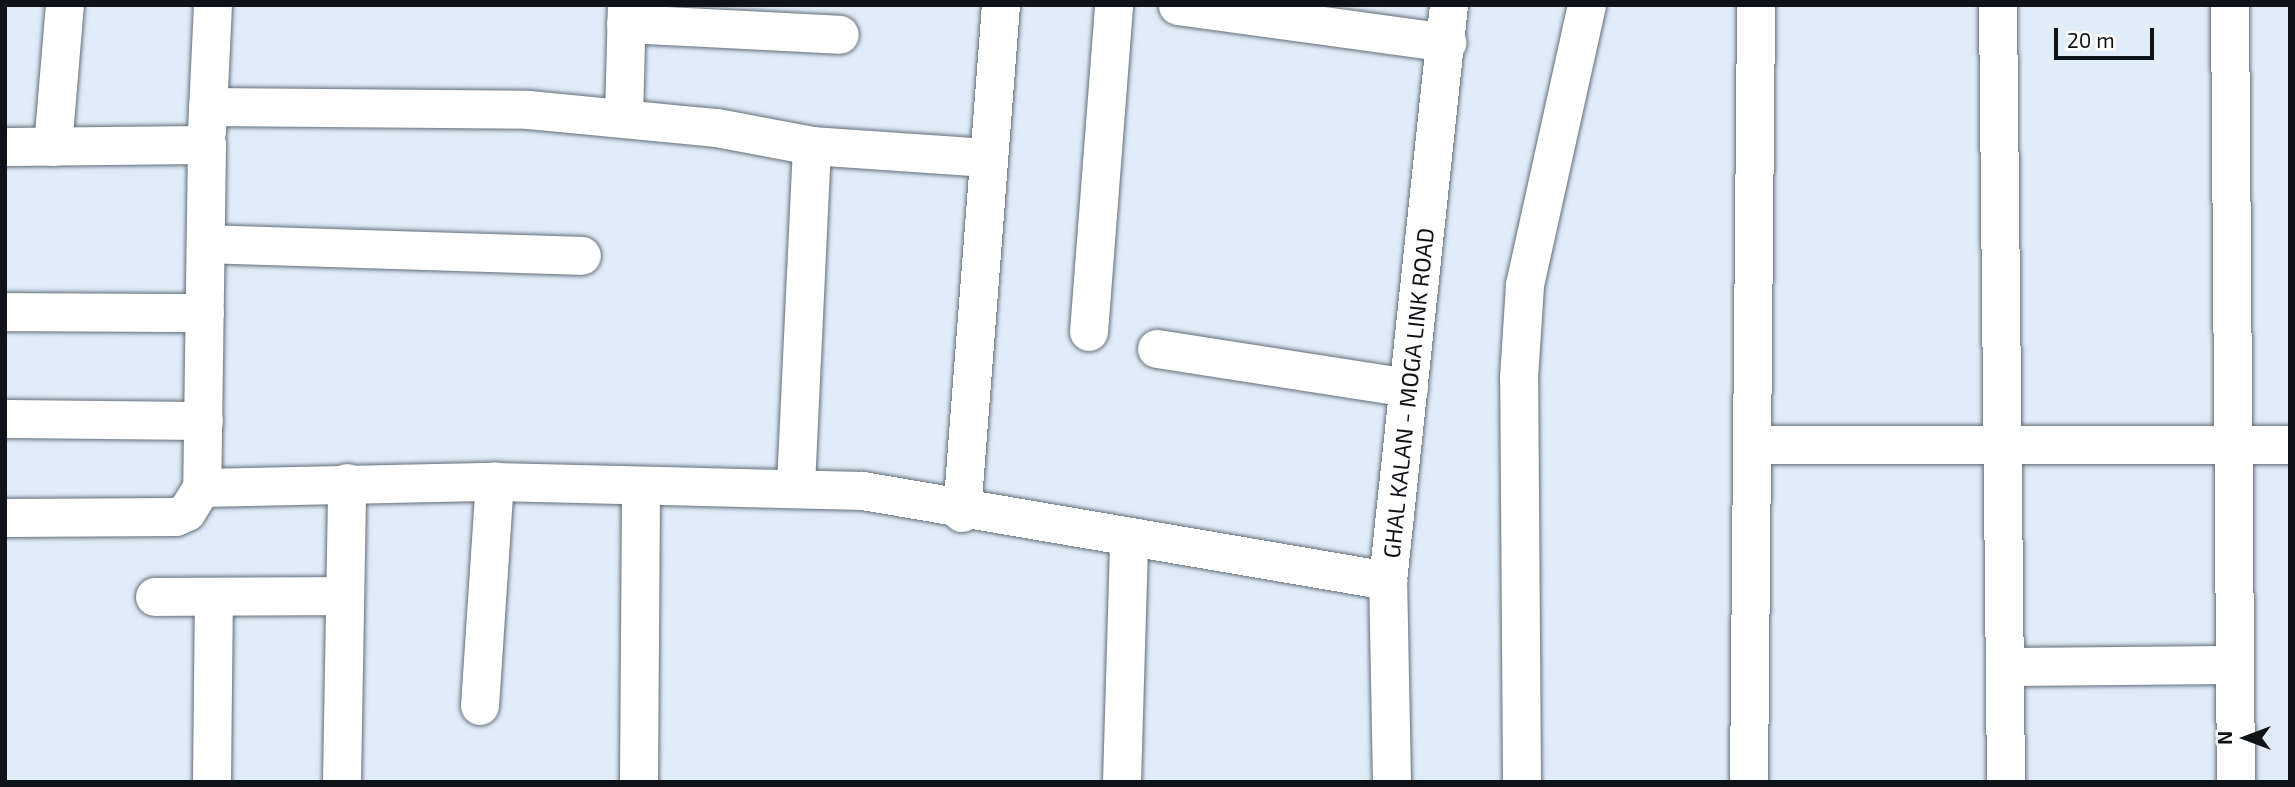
<!DOCTYPE html>
<style>
body{margin:0}
#map{position:relative;width:2295px;height:787px;overflow:hidden;background:#e0edf9;font-family:"Exo 2",sans-serif}
div>[style]{position:absolute}
.roads{filter:drop-shadow(0 0 2px #626d77) drop-shadow(0 0 2px #626d77)}
.minor>*{height:38px;margin:-19px;padding:0 19px;transform-origin:19px;border-radius:19px;background:#fff}
.tertiary>*{height:38px;margin:-19px;padding:0 19px;transform-origin:19px;border-radius:19px;background:#fff}
span{translate:-50% -50%;white-space:nowrap;text-align:center;line-height:1.15;-webkit-text-stroke:7px #fff;paint-order:stroke}
.street-label{font-size:23px;color:#0f1317}
.frame{position:absolute;inset:0;border:7px solid #0f1317;pointer-events:none}
.north{position:absolute;left:2211px;top:703px;width:70px;height:70px;-webkit-text-stroke:5px #fff;paint-order:stroke;rotate:270deg;font-size:19px;font-weight:700;line-height:28px;text-align:center;color:#0f1317}
.north::after{content:'';display:block;margin:auto;width:24px;height:32px;background:#0f1317;clip-path:polygon(50% 0,100% 100%,50% 72%,0 100%)}
.scale{position:absolute;left:2054px;top:28px;width:100px;height:32px;box-sizing:border-box;border:4px solid #0f1317;border-top:0;padding-left:9px;font-size:21px;line-height:24px;white-space:nowrap;color:#0f1317;-webkit-text-stroke:5px #fff;paint-order:stroke}
</style>
<div id="map">
<div class="roads">
<div class="minor">
<div style="left:1998px;top:5px;width:777px;rotate:89.41deg"></div>
<div style="left:2230px;top:5px;width:777px;rotate:89.56deg"></div>
<div style="left:1178px;top:6px;width:272px;rotate:7.8deg"></div>
<div style="left:626px;top:24px;width:214px;rotate:2.9deg"></div>
<div style="left:208px;top:107px;width:321px;rotate:0.5deg"></div>
<div style="left:529px;top:110px;width:189px;rotate:5.5deg"></div>
<div style="left:717px;top:128px;width:97px;rotate:10.7deg"></div>
<div style="left:812px;top:146px;width:175px;rotate:3.9deg"></div>
<div style="left:624px;top:118px;width:113px;rotate:-88.5deg"></div>
<div style="left:207px;top:132px;width:127px;rotate:-87.3deg"></div>
<div style="left:5px;top:147px;width:202px;rotate:-0.6deg"></div>
<div style="left:207px;top:145px;width:343px;rotate:90.8deg"></div>
<div style="left:202px;top:488px;width:293px;rotate:-1.2deg"></div>
<div style="left:495px;top:482px;width:368px;rotate:1.4deg"></div>
<div style="left:863px;top:491px;width:533px;rotate:9.73deg"></div>
<div style="left:53px;top:147px;width:143px;rotate:-85.2deg"></div>
<div style="left:206px;top:244px;width:376px;rotate:1.8deg"></div>
<div style="left:5px;top:312px;width:200px;rotate:0.3deg"></div>
<div style="left:1089px;top:332px;width:328px;rotate:-85.6deg"></div>
<div style="left:1157px;top:349px;width:255px;rotate:8.8deg"></div>
<div style="left:5px;top:419px;width:199px;rotate:0.6deg"></div>
<div style="left:1752px;top:445px;width:538px"></div>
<div style="left:796px;top:486px;width:340px;rotate:-87.3deg"></div>
<div style="left:962px;top:513px;width:509px;rotate:-85.61deg"></div>
<div style="left:5px;top:518px;width:171px;rotate:-0.3deg"></div>
<div style="left:176px;top:517px;width:12px;rotate:-24deg"></div>
<div style="left:187px;top:512px;width:28px;rotate:-58deg"></div>
<div style="left:155px;top:597px;width:190px;rotate:-0.3deg"></div>
<div style="left:2005px;top:667px;width:230px;rotate:-0.5deg"></div>
<div style="left:480px;top:706px;width:225px;rotate:-86.2deg"></div>
<div style="left:212px;top:782px;width:185px;rotate:-89.4deg"></div>
<div style="left:342px;top:782px;width:299px;rotate:-89deg"></div>
<div style="left:639px;top:782px;width:294px;rotate:-89.6deg"></div>
<div style="left:1122px;top:782px;width:242px;rotate:-88.3deg"></div>
<div style="left:1522px;top:782px;width:404px;rotate:-90.4deg"></div>
<div style="left:1519px;top:378px;width:93px;rotate:-86.3deg"></div>
<div style="left:1525px;top:285px;width:287px;rotate:-77.5deg"></div>
<div style="left:1749px;top:782px;width:777px;rotate:-89.48deg"></div>
</div>
<div class="tertiary">
<div style="left:1392px;top:782px;width:201px;rotate:-91.1deg"></div>
<div style="left:1388px;top:581px;width:579px;rotate:-83.95deg"></div>
</div>
</div>
<div class="street-label">
<span style="left:1408px;top:393px;rotate:-84deg">GHAL KALAN - MOGA LINK ROAD</span>
</div>
<div class="frame"></div>
<div class="north">N</div>
<div class="scale">20 m</div>
</div>
